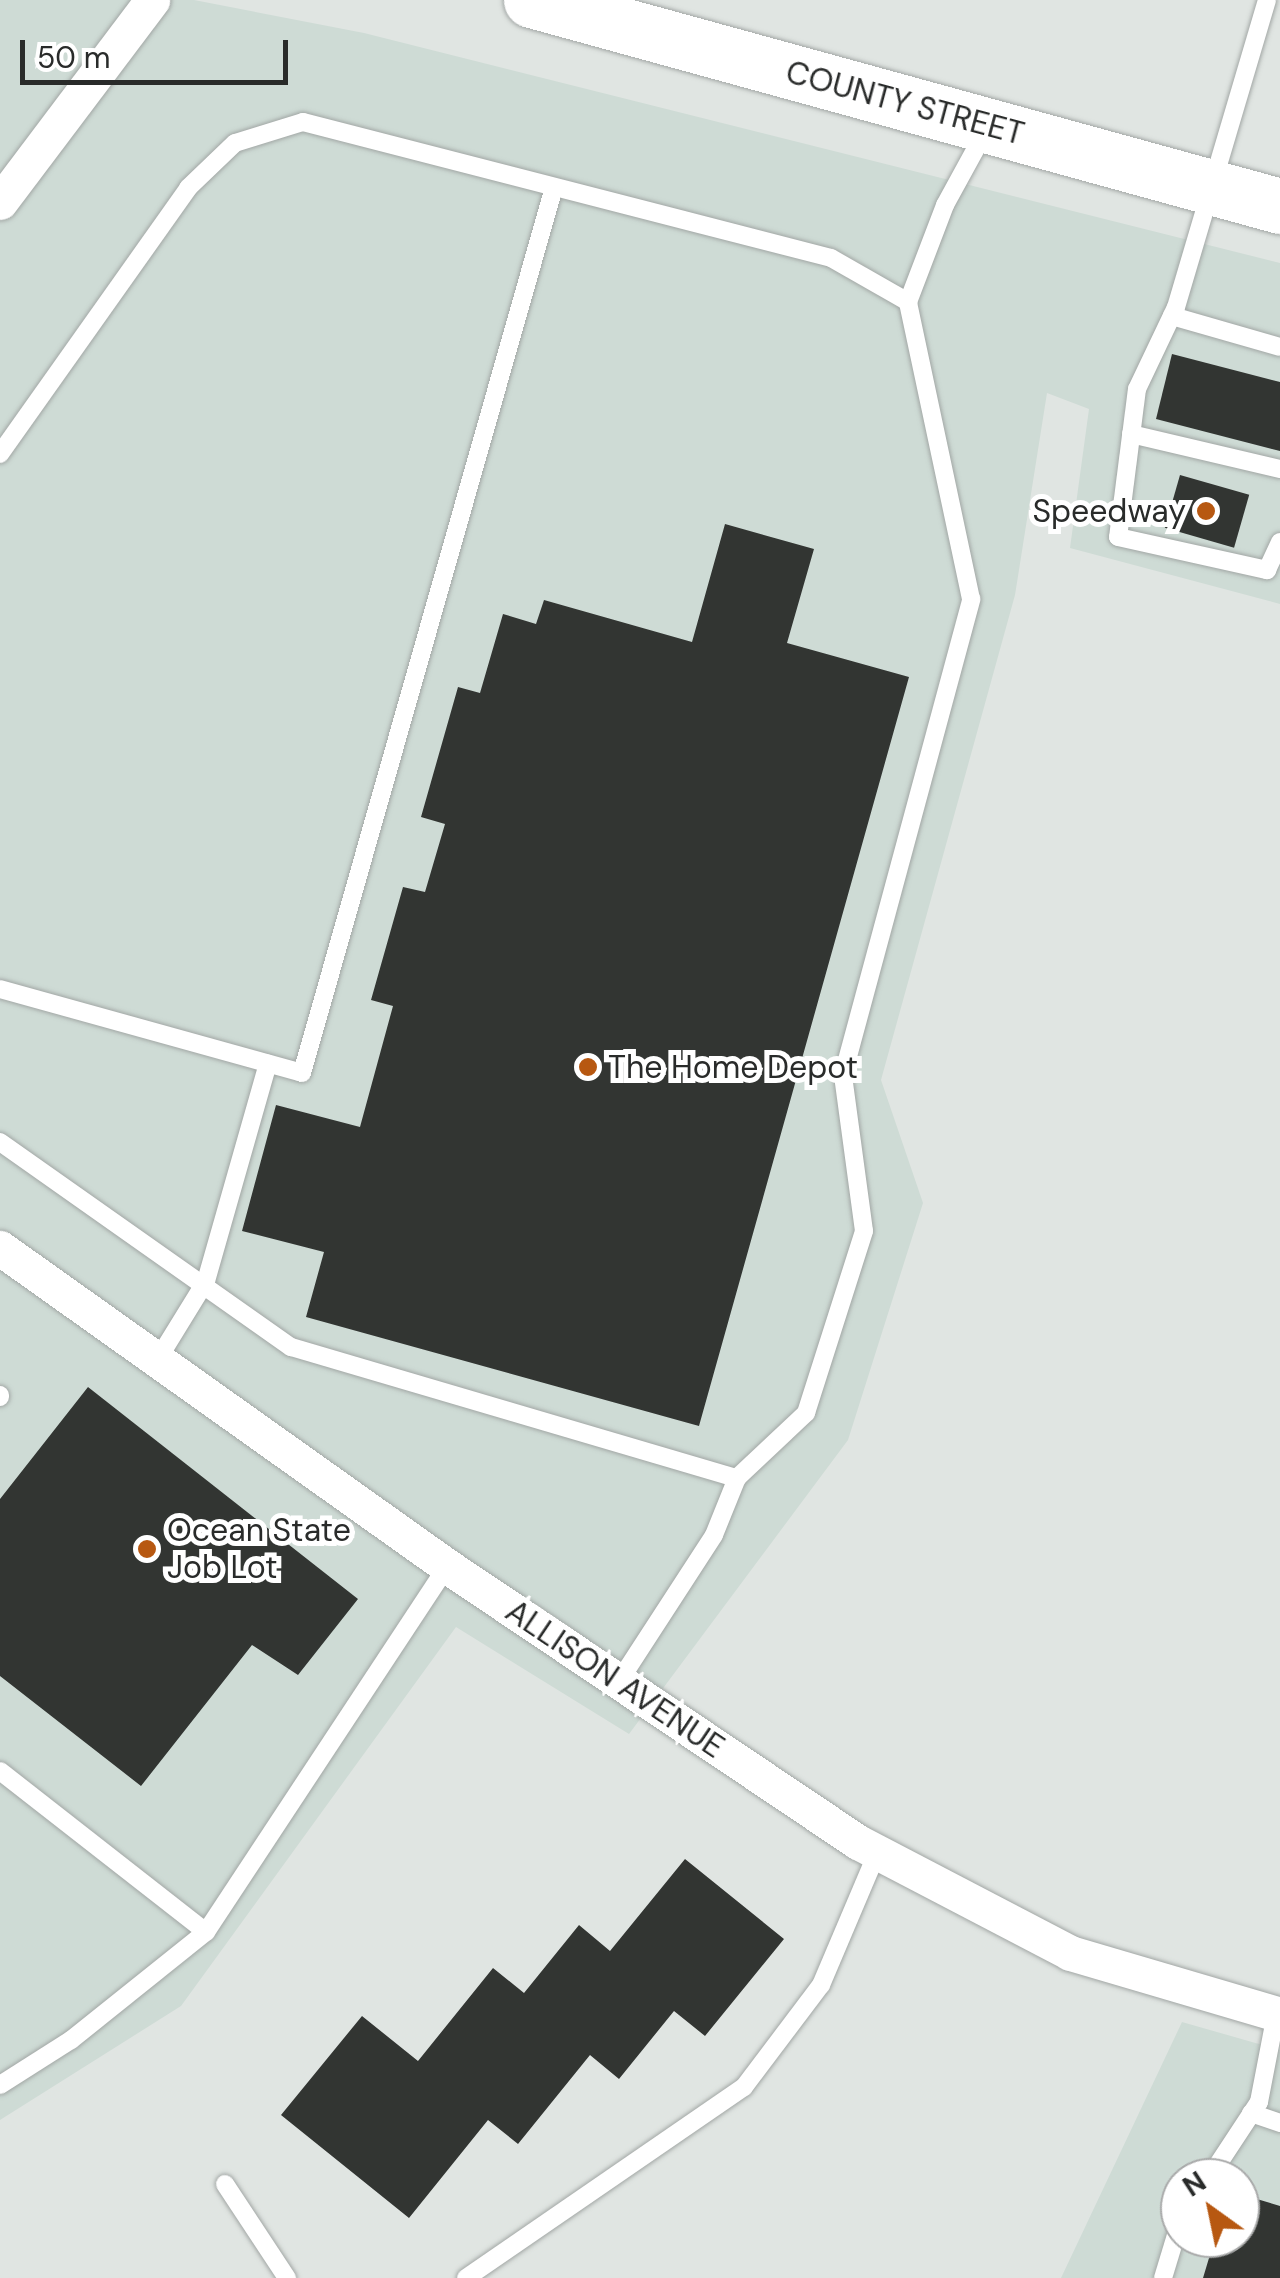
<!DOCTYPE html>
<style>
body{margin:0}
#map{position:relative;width:1280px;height:2278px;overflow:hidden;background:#e0e5e2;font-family:"DM Sans",sans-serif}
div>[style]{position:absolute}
.built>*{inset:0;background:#cedbd5}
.building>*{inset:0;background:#323532;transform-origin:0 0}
.roads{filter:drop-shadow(0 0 2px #a2a7a5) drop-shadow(0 0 2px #a2a7a5)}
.service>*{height:18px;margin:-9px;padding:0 9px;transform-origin:9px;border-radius:9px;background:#fff}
.minor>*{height:35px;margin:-17.5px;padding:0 17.5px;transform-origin:17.5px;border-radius:17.5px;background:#fff}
.primary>*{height:55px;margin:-27.5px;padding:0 27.5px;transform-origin:27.5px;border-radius:27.5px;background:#fff}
.dots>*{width:28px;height:28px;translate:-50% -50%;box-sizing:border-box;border:5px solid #fff;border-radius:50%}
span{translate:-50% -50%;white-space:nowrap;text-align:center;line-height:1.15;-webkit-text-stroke:10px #fff;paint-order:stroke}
.street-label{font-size:32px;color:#292b2a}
.poi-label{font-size:32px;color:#292b2a}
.right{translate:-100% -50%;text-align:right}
.left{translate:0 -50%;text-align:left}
.north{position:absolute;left:1160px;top:2158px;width:100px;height:100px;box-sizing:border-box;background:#fff;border:2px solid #a9aaaa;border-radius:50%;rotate:327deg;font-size:28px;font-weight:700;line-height:40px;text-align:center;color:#292b2a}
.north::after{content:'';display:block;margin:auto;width:35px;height:45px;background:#b75811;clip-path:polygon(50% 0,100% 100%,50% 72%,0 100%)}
.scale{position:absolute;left:20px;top:40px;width:268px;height:45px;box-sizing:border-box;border:5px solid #292b2a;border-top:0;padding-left:12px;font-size:30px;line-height:35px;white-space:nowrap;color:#292b2a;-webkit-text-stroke:8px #fff;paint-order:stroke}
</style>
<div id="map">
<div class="built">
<div style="clip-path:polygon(0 0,194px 0,364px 33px,1280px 263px,1280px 604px,1070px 548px,1089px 409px,1047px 393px,1015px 595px,881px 1080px,923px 1203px,848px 1440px,629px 1734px,456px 1627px,181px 2006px,0 2120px)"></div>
<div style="clip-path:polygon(evenodd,1182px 2022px,1280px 2050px,1280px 2278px,1061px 2278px,1182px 2022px,1180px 2178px,1240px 2178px,1240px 2238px,1180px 2238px,1180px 2178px)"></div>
</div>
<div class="building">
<div style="clip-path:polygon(1172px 354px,1280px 382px,1280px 451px,1156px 419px)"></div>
<div style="left:1180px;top:475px;width:72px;height:55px;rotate:16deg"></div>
<div style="clip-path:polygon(725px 524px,814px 549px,787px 643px,909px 677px,699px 1426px,306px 1317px,324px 1252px,242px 1231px,276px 1105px,360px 1127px,393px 1006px,371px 1000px,403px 887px,425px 892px,445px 824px,421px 817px,458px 687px,480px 693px,503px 614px,536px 624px,544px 600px,692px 642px)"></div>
<div style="clip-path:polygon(88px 1387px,358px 1599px,298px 1675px,252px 1645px,141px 1786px,0 1676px,0 1499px)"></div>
<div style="clip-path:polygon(685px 1859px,784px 1939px,705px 2036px,674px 2011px,619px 2079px,590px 2055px,518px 2144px,488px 2120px,409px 2218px,281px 2115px,362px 2016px,418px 2061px,493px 1968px,524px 1993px,579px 1925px,610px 1951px)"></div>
<div style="clip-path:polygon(1240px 2194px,1280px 2206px,1280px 2278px,1203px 2278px,1215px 2238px,1240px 2238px)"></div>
</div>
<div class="roads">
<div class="service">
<div style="left:1267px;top:0;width:320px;rotate:106.5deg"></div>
<div style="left:1176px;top:307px;width:91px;rotate:115.4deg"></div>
<div style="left:1137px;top:389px;width:149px;rotate:97.3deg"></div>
<div style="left:1118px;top:537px;width:153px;rotate:12.5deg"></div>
<div style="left:1267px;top:570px;width:31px;rotate:-65deg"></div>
<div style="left:1172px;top:316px;width:112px;rotate:16deg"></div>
<div style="left:1131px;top:434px;width:153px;rotate:13.2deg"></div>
<div style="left:0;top:454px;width:326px;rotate:-54.7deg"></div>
<div style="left:188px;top:188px;width:65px;rotate:-43.8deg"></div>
<div style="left:235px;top:143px;width:71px;rotate:-17.2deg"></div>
<div style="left:303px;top:122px;width:545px;rotate:14.44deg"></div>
<div style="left:831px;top:258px;width:89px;rotate:29.7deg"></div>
<div style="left:0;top:989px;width:313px;rotate:15.5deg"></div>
<div style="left:302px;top:1073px;width:921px;rotate:-74.12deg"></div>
<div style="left:0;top:1142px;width:356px;rotate:35.2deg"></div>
<div style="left:291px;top:1347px;width:465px;rotate:16.4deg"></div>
<div style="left:158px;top:1359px;width:92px;rotate:-58.4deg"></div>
<div style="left:206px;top:1281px;width:226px;rotate:-74.1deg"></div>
<div style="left:0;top:1395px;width:2px;rotate:90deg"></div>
<div style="left:618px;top:1683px;width:176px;rotate:-57deg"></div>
<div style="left:714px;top:1535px;width:61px;rotate:-68deg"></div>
<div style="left:737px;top:1478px;width:95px;rotate:-43.3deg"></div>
<div style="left:806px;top:1413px;width:191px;rotate:-72.3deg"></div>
<div style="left:864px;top:1231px;width:157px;rotate:-97.7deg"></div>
<div style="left:843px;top:1075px;width:493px;rotate:-74.9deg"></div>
<div style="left:971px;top:599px;width:304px;rotate:-102deg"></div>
<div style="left:908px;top:302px;width:104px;rotate:-69.1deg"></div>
<div style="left:945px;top:205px;width:83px;rotate:-61.3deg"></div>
<div style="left:0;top:1771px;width:261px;rotate:38deg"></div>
<div style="left:0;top:2085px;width:84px;rotate:-32.4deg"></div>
<div style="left:71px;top:2040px;width:173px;rotate:-38.7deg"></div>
<div style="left:206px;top:1932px;width:438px;rotate:-56.6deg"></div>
<div style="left:1251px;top:2113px;width:31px;rotate:19deg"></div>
<div style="left:1209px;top:2178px;width:91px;rotate:-56.7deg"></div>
<div style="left:1259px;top:2102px;width:90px;rotate:-79.1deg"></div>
<div style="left:225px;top:2184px;width:113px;rotate:56.6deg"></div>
<div style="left:466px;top:2278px;width:337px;rotate:-34.5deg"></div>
<div style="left:744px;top:2087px;width:128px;rotate:-53deg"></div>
<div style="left:821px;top:1985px;width:143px;rotate:-67deg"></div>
<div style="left:1163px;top:2278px;width:59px;rotate:-73.1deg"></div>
</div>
<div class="minor">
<div style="left:0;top:202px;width:253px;rotate:-53deg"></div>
<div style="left:0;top:1248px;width:549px;rotate:35.43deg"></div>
<div style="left:447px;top:1566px;width:495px;rotate:33.9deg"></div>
<div style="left:858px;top:1842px;width:239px;rotate:27.6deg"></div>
<div style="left:1070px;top:1953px;width:219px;rotate:16.4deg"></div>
</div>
<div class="primary">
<div style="left:531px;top:0;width:777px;rotate:15.38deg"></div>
</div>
</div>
<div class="dots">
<div style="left:1206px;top:511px;background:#b75811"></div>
<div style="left:588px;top:1067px;background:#b75811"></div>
<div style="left:147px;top:1549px;background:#b75811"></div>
</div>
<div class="street-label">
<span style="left:905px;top:103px;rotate:15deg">COUNTY STREET</span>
<span style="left:615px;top:1679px;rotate:34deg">ALLISON AVENUE</span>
</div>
<div class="poi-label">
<span class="right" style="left:1186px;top:511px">Speedway</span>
<span class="left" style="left:608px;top:1067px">The Home Depot</span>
<span class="left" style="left:167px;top:1549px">Ocean State<br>Job Lot</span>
</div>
<div class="north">N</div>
<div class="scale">50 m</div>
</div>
